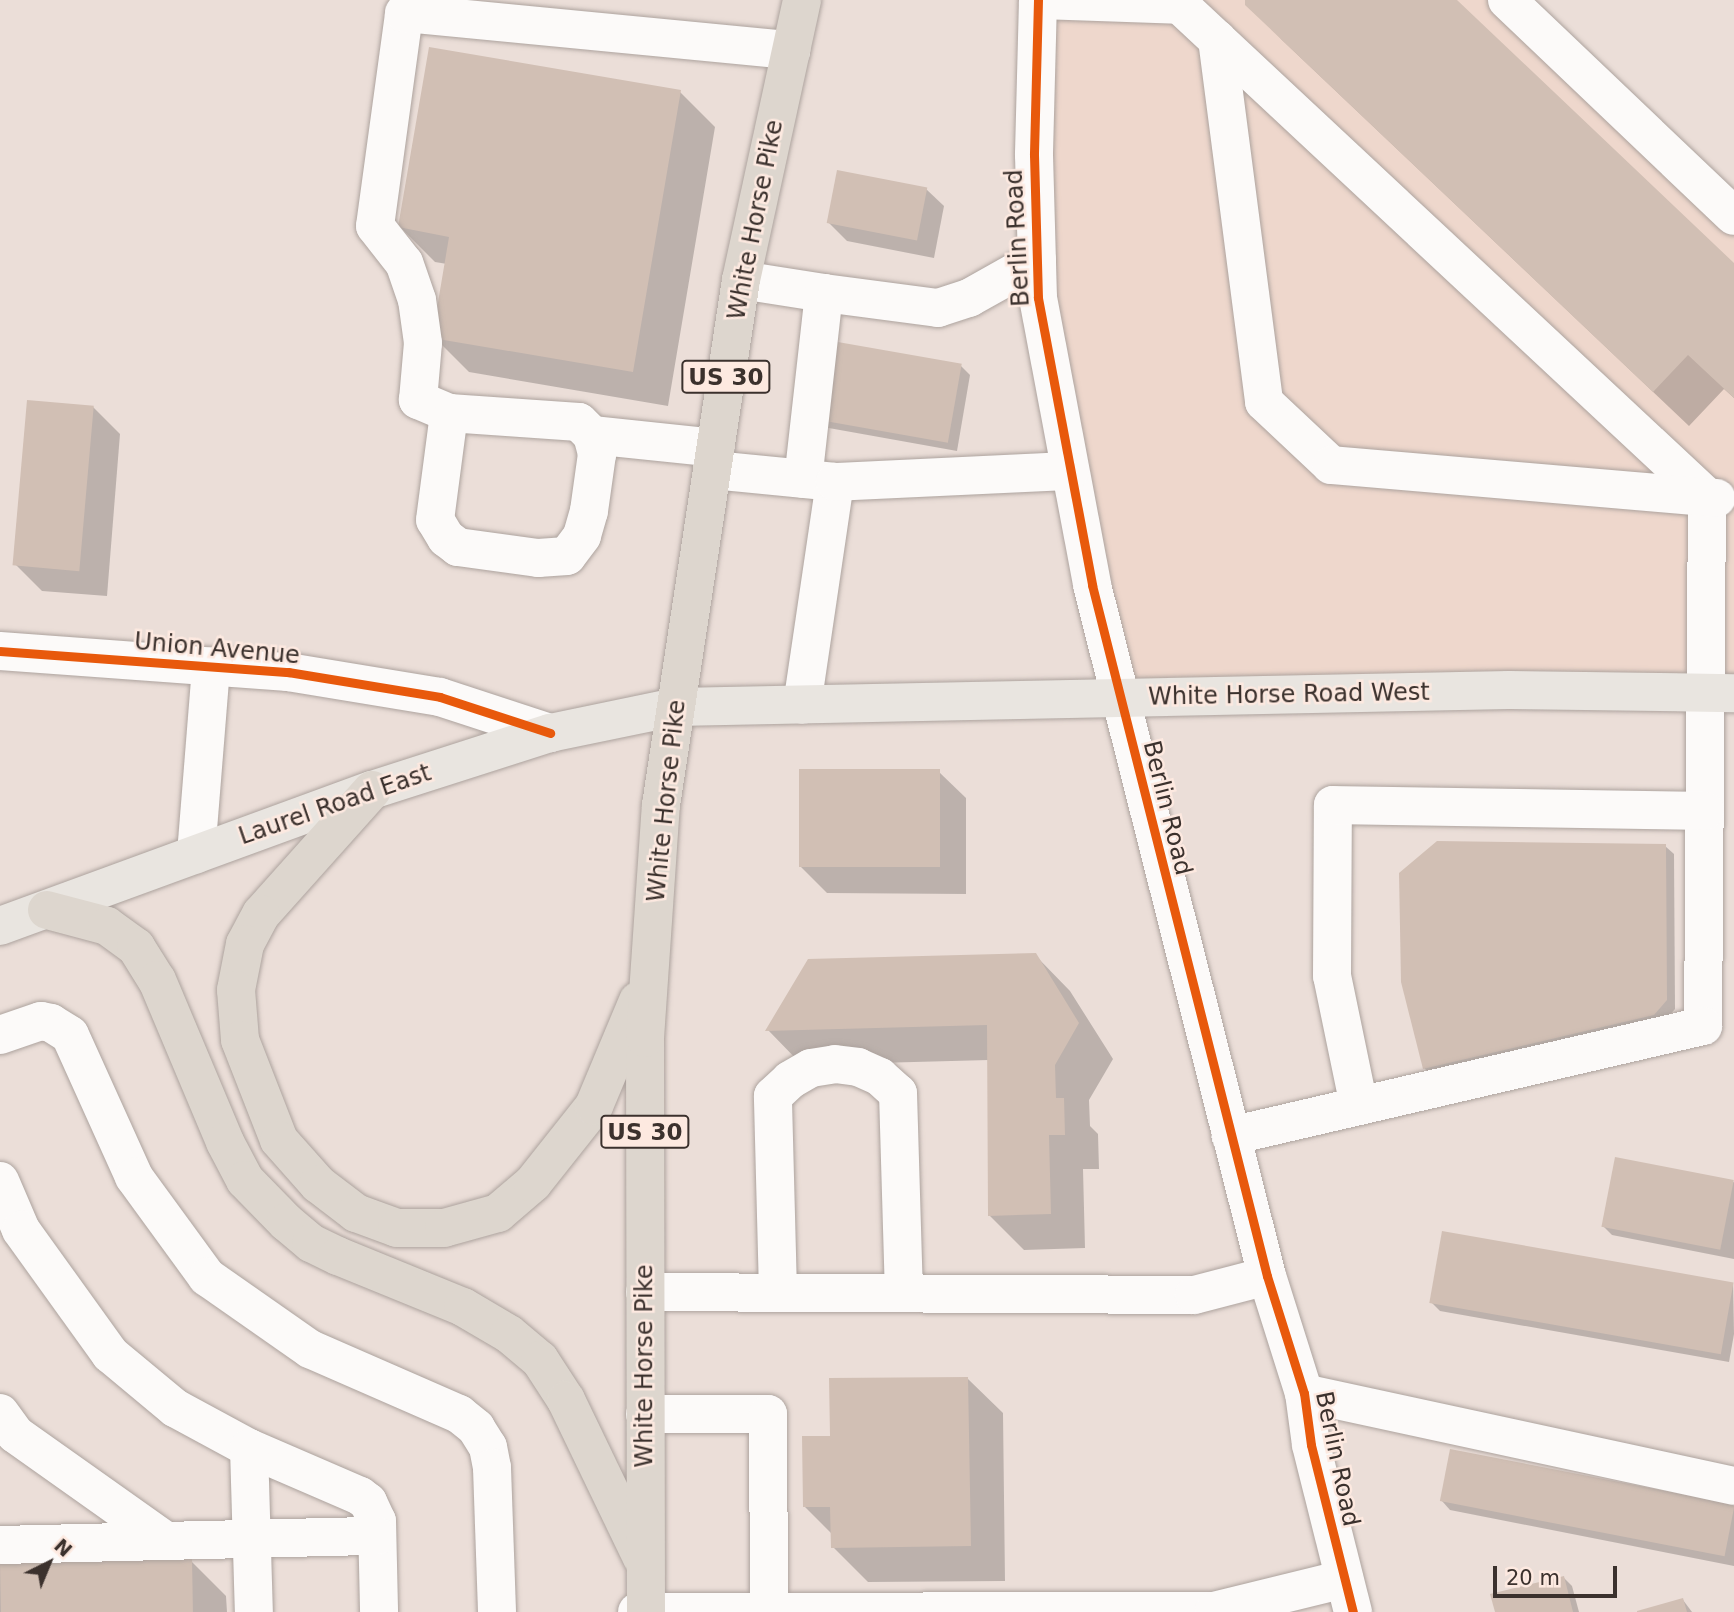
<!DOCTYPE html>
<style>
body{margin:0}
#map{position:relative;width:1734px;height:1612px;overflow:hidden;background:#ebded8;font-family:"DejaVu Sans",sans-serif}
div>[style]{position:absolute}
.built>*{inset:0;background:#eed7cc}
.shadow>*{inset:0;background:#0003}
.building>*{inset:0;background:#d1bfb4;transform-origin:0 0}
.roads{filter:drop-shadow(0 0 2px #ada39e) drop-shadow(0 0 2px #ada39e)}
.minor>*{height:38px;margin:-19px;padding:0 19px;transform-origin:19px;border-radius:19px;background:#fcfaf9}
.major>*{height:38px;margin:-19px;padding:0 19px;transform-origin:19px;border-radius:19px;background:#e9e5e0}
.highway>*{height:38px;margin:-19px;padding:0 19px;transform-origin:19px;border-radius:19px;background:#ddd6ce}
.cycleway>*{height:9px;margin:-4.5px;padding:0 4.5px;transform-origin:4.5px;border-radius:4.5px;background:#e8590c}
span{translate:-50% -50%;white-space:nowrap;text-align:center;line-height:1.15;-webkit-text-stroke:5px #fde9e0;paint-order:stroke}
.shield-label span{padding:2px 5px;background:#fde9e0;border:2px solid;border-radius:5px;-webkit-text-stroke-width:0}
.shield-label{font-size:23px;color:#3b312d;font-weight:700}
.street-label{font-size:24px;color:#3b312d}
.north{position:absolute;left:14px;top:1528px;width:70px;height:70px;-webkit-text-stroke:5px #fde9e0;paint-order:stroke;rotate:43deg;font-size:19px;font-weight:700;line-height:28px;text-align:center;color:#3b312d}
.north::after{content:'';display:block;margin:auto;width:24px;height:32px;background:#3b312d;clip-path:polygon(50% 0,100% 100%,50% 72%,0 100%)}
.scale{position:absolute;left:1493px;top:1566px;width:124px;height:32px;box-sizing:border-box;border:4px solid #3b312d;border-top:0;padding-left:9px;font-size:21px;line-height:24px;white-space:nowrap;color:#3b312d;-webkit-text-stroke:5px #fde9e0;paint-order:stroke}
</style>
<div id="map">
<div class="built">
<div style="clip-path:polygon(1038px 0,1507px 0,1734px 216px,1734px 693px,1119px 699px,1038px 298px)"></div>
</div>
<div class="shadow">
<div style="clip-path:polygon(1247px 0,1455px 0,1734px 265px,1734px 398px,1724px 389px,1689px 426px,1282px 40px)"></div>
<div style="clip-path:polygon(680px 92px,715px 127px,668px 406px,469px 372px,434px 337px,447px 264px,435px 262px,400px 227px)"></div>
<div style="clip-path:polygon(926px 189px,944px 206px,934px 258px,847px 241px,829px 223px)"></div>
<div style="clip-path:polygon(961px 366px,970px 375px,957px 451px,812px 425px)"></div>
<div style="clip-path:polygon(93px 407px,120px 434px,107px 596px,42px 591px,16px 565px)"></div>
<div style="clip-path:polygon(939px 772px,966px 798px,966px 894px,827px 893px,800px 866px)"></div>
<div style="clip-path:polygon(1665px 846px,1674px 854px,1675px 1009px,1663px 1023px,1433px 1076px,1424px 1068px)"></div>
<div style="clip-path:polygon(1035px 955px,1070px 991px,1113px 1059px,1089px 1100px,1090px 1126px,1098px 1134px,1099px 1169px,1083px 1169px,1085px 1248px,1024px 1250px,989px 1215px,989px 1060px,802px 1065px,768px 1030px)"></div>
<div style="clip-path:polygon(1734px 1182px,1734px 1259px,1612px 1235px,1603px 1226px)"></div>
<div style="clip-path:polygon(1733px 1283px,1734px 1334px,1729px 1362px,1440px 1311px,1432px 1303px)"></div>
<div style="clip-path:polygon(968px 1379px,1003px 1413px,1005px 1581px,868px 1582px,833px 1547px,832px 1534px,805px 1507px,831px 1437px)"></div>
<div style="clip-path:polygon(1442px 1501px,1734px 1507px,1734px 1566px,1450px 1510px)"></div>
<div style="clip-path:polygon(191px 1561px,226px 1596px,227px 1612px,0 1612px,0 1565px)"></div>
<div style="clip-path:polygon(1564px 1578px,1572px 1586px,1579px 1612px,1497px 1612px)"></div>
<div style="clip-path:polygon(1683px 1600px,1692px 1612px,1641px 1612px)"></div>
</div>
<div class="building">
<div style="clip-path:polygon(1245px 0,1457px 0,1734px 263px,1734px 398px,1688px 355px,1653px 392px,1245px 5px)"></div>
<div style="clip-path:polygon(429px 47px,681px 90px,633px 372px,432px 338px,449px 237px,398px 227px)"></div>
<div style="left:837px;top:170px;width:92px;height:54px;rotate:11deg"></div>
<div style="left:815px;top:338px;width:149px;height:80px;rotate:10deg"></div>
<div style="left:27px;top:400px;width:67px;height:166px;rotate:5deg"></div>
<div style="left:799px;top:769px;width:141px;height:98px"></div>
<div style="clip-path:polygon(1437px 841px,1666px 844px,1667px 1000px,1654px 1015px,1423px 1069px,1401px 982px,1399px 873px)"></div>
<div style="clip-path:polygon(1036px 953px,1079px 1023px,1055px 1065px,1056px 1098px,1064px 1098px,1065px 1135px,1049px 1135px,1051px 1214px,988px 1216px,987px 1025px,765px 1031px,808px 959px)"></div>
<div style="left:1615px;top:1157px;width:121px;height:71px;rotate:11deg"></div>
<div style="left:1442px;top:1231px;width:296px;height:73px;rotate:10deg"></div>
<div style="clip-path:polygon(968px 1377px,971px 1546px,831px 1548px,830px 1507px,803px 1507px,802px 1436px,830px 1436px,829px 1378px)"></div>
<div style="left:1450px;top:1449px;width:290px;height:53px;rotate:11deg"></div>
<div style="left:192px;top:1559px;width:53px;height:192px;rotate:89deg"></div>
<div style="clip-path:polygon(1564px 1576px,1573px 1612px,1495px 1612px,1490px 1594px)"></div>
<div style="clip-path:polygon(1683px 1598px,1687px 1612px,1637px 1612px,1637px 1611px)"></div>
</div>
<div class="roads">
<div class="minor">
<div style="left:1038px;top:0;width:142px;rotate:2deg"></div>
<div style="left:1180px;top:5px;width:721px;rotate:43.03deg"></div>
<div style="left:1707px;top:497px;width:529px;rotate:90.43deg"></div>
<div style="left:1703px;top:1026px;width:485px;rotate:166.9deg"></div>
<div style="left:1038px;top:0;width:155px;rotate:91.5deg"></div>
<div style="left:1034px;top:155px;width:143px;rotate:88.4deg"></div>
<div style="left:1038px;top:298px;width:292px;rotate:79.3deg"></div>
<div style="left:1092px;top:585px;width:713px;rotate:75.79deg"></div>
<div style="left:1267px;top:1276px;width:123px;rotate:72.5deg"></div>
<div style="left:1304px;top:1393px;width:52px;rotate:82.3deg"></div>
<div style="left:1311px;top:1445px;width:172px;rotate:75.9deg"></div>
<div style="left:1507px;top:0;width:313px;rotate:43.6deg"></div>
<div style="left:1217px;top:39px;width:366px;rotate:82.6deg"></div>
<div style="left:1264px;top:402px;width:92px;rotate:43.2deg"></div>
<div style="left:1331px;top:465px;width:387px;rotate:4.9deg"></div>
<div style="left:741px;top:280px;width:84px;rotate:8.9deg"></div>
<div style="left:824px;top:293px;width:187px;rotate:96.4deg"></div>
<div style="left:824px;top:293px;width:115px;rotate:7.5deg"></div>
<div style="left:938px;top:308px;width:33px;rotate:-18deg"></div>
<div style="left:969px;top:298px;width:78px;rotate:-29.2deg"></div>
<div style="left:449px;top:413px;width:130px;rotate:4deg"></div>
<div style="left:579px;top:422px;width:18px;rotate:45deg"></div>
<div style="left:592px;top:435px;width:20px;rotate:75deg"></div>
<div style="left:597px;top:454px;width:58px;rotate:98deg"></div>
<div style="left:589px;top:511px;width:26px;rotate:106deg"></div>
<div style="left:582px;top:536px;width:25px;rotate:127deg"></div>
<div style="left:567px;top:556px;width:29px;rotate:176deg"></div>
<div style="left:538px;top:558px;width:81px;rotate:-172.2deg"></div>
<div style="left:458px;top:547px;width:15px;rotate:-143deg"></div>
<div style="left:446px;top:538px;width:21px;rotate:-121deg"></div>
<div style="left:435px;top:520px;width:108px;rotate:-82.5deg"></div>
<div style="left:449px;top:413px;width:34px;rotate:-157deg"></div>
<div style="left:418px;top:400px;width:57px;rotate:-85deg"></div>
<div style="left:423px;top:343px;width:43px;rotate:-97.9deg"></div>
<div style="left:417px;top:300px;width:39px;rotate:-109deg"></div>
<div style="left:404px;top:263px;width:47px;rotate:-128.1deg"></div>
<div style="left:375px;top:226px;width:215px;rotate:-82.2deg"></div>
<div style="left:404px;top:13px;width:389px;rotate:5.5deg"></div>
<div style="left:592px;top:435px;width:124px;rotate:6deg"></div>
<div style="left:713px;top:470px;width:123px;rotate:5.6deg"></div>
<div style="left:835px;top:482px;width:225px;rotate:98.4deg"></div>
<div style="left:835px;top:482px;width:235px;rotate:-2.7deg"></div>
<div style="left:0;top:651px;width:289px;rotate:4.2deg"></div>
<div style="left:288px;top:672px;width:154px;rotate:9.3deg"></div>
<div style="left:440px;top:697px;width:116px;rotate:18.1deg"></div>
<div style="left:196px;top:854px;width:188px;rotate:-85.4deg"></div>
<div style="left:0;top:1035px;width:43px;rotate:-18.9deg"></div>
<div style="left:41px;top:1021px;width:10px;rotate:11deg"></div>
<div style="left:51px;top:1023px;width:22px;rotate:32deg"></div>
<div style="left:70px;top:1035px;width:156px;rotate:65.7deg"></div>
<div style="left:134px;top:1177px;width:124px;rotate:53.9deg"></div>
<div style="left:207px;top:1277px;width:126px;rotate:35deg"></div>
<div style="left:310px;top:1349px;width:163px;rotate:23.6deg"></div>
<div style="left:459px;top:1414px;width:22px;rotate:39deg"></div>
<div style="left:476px;top:1428px;width:22px;rotate:58deg"></div>
<div style="left:488px;top:1447px;width:21px;rotate:79deg"></div>
<div style="left:492px;top:1468px;width:144px;rotate:88deg"></div>
<div style="left:1359px;top:1106px;width:133px;rotate:-101.7deg"></div>
<div style="left:1332px;top:976px;width:171px;rotate:-89.7deg"></div>
<div style="left:1333px;top:805px;width:372px;rotate:0.9deg"></div>
<div style="left:0;top:1181px;width:53px;rotate:66.8deg"></div>
<div style="left:21px;top:1230px;width:153px;rotate:54.3deg"></div>
<div style="left:110px;top:1354px;width:85px;rotate:39.7deg"></div>
<div style="left:175px;top:1408px;width:84px;rotate:28.4deg"></div>
<div style="left:249px;top:1448px;width:121px;rotate:23.4deg"></div>
<div style="left:360px;top:1496px;width:10px;rotate:37deg"></div>
<div style="left:368px;top:1502px;width:21px;rotate:65deg"></div>
<div style="left:377px;top:1521px;width:91px;rotate:88.7deg"></div>
<div style="left:645px;top:1292px;width:549px;rotate:0.31deg"></div>
<div style="left:1194px;top:1295px;width:75px;rotate:-14.6deg"></div>
<div style="left:778px;top:1292px;width:196px;rotate:-91.5deg"></div>
<div style="left:773px;top:1096px;width:23px;rotate:-43deg"></div>
<div style="left:790px;top:1080px;width:24px;rotate:-30deg"></div>
<div style="left:811px;top:1068px;width:24px;rotate:-9deg"></div>
<div style="left:835px;top:1064px;width:23px;rotate:7deg"></div>
<div style="left:858px;top:1067px;width:24px;rotate:24deg"></div>
<div style="left:880px;top:1077px;width:24px;rotate:42deg"></div>
<div style="left:898px;top:1093px;width:200px;rotate:88.3deg"></div>
<div style="left:1304px;top:1393px;width:440px;rotate:12.2deg"></div>
<div style="left:0;top:1413px;width:26px;rotate:54deg"></div>
<div style="left:15px;top:1434px;width:185px;rotate:35.3deg"></div>
<div style="left:645px;top:1414px;width:123px"></div>
<div style="left:768px;top:1414px;width:198px;rotate:89.7deg"></div>
<div style="left:249px;top:1448px;width:164px;rotate:88.3deg"></div>
<div style="left:0;top:1545px;width:377px;rotate:-1.4deg"></div>
<div style="left:637px;top:1612px;width:577px;rotate:-0.1deg"></div>
<div style="left:1214px;top:1611px;width:134px;rotate:-13.8deg"></div>
</div>
<div class="major">
<div style="left:0;top:926px;width:396px;rotate:-20.1deg"></div>
<div style="left:372px;top:790px;width:187px;rotate:-17.8deg"></div>
<div style="left:550px;top:733px;width:129px;rotate:-11.7deg"></div>
<div style="left:676px;top:707px;width:833px;rotate:-1.17deg"></div>
<div style="left:1509px;top:690px;width:225px;rotate:0.8deg"></div>
</div>
<div class="highway">
<div style="left:372px;top:790px;width:166px;rotate:131.8deg"></div>
<div style="left:261px;top:914px;width:34px;rotate:118deg"></div>
<div style="left:245px;top:944px;width:47px;rotate:101.1deg"></div>
<div style="left:236px;top:990px;width:50px;rotate:85.4deg"></div>
<div style="left:240px;top:1040px;width:107px;rotate:68.7deg"></div>
<div style="left:279px;top:1140px;width:59px;rotate:48.4deg"></div>
<div style="left:318px;top:1184px;width:48px;rotate:37.3deg"></div>
<div style="left:356px;top:1213px;width:44px;rotate:20.1deg"></div>
<div style="left:397px;top:1228px;width:47px"></div>
<div style="left:444px;top:1228px;width:56px;rotate:-15.5deg"></div>
<div style="left:498px;top:1213px;width:46px;rotate:-40.6deg"></div>
<div style="left:533px;top:1183px;width:98px;rotate:-51.6deg"></div>
<div style="left:594px;top:1106px;width:114px;rotate:-67.3deg"></div>
<div style="left:47px;top:910px;width:62px;rotate:14.9deg"></div>
<div style="left:107px;top:926px;width:36px;rotate:36deg"></div>
<div style="left:136px;top:947px;width:39px;rotate:58deg"></div>
<div style="left:157px;top:980px;width:176px;rotate:67.2deg"></div>
<div style="left:225px;top:1142px;width:43px;rotate:62.2deg"></div>
<div style="left:245px;top:1180px;width:59px;rotate:45.7deg"></div>
<div style="left:286px;top:1222px;width:33px;rotate:40deg"></div>
<div style="left:311px;top:1243px;width:30px;rotate:26deg"></div>
<div style="left:338px;top:1256px;width:135px;rotate:22.2deg"></div>
<div style="left:463px;top:1307px;width:53px;rotate:30.4deg"></div>
<div style="left:509px;top:1334px;width:40px;rotate:40deg"></div>
<div style="left:540px;top:1360px;width:48px;rotate:57deg"></div>
<div style="left:566px;top:1400px;width:175px;rotate:64.3deg"></div>
<div style="left:646px;top:1612px;width:574px;rotate:-90.1deg"></div>
<div style="left:645px;top:1038px;width:234px;rotate:-86.1deg"></div>
<div style="left:661px;top:805px;width:531px;rotate:-81.34deg"></div>
<div style="left:741px;top:280px;width:287px;rotate:-77.7deg"></div>
</div>
</div>
<div class="cycleway">
<div style="left:1038px;top:0;width:155px;rotate:91.5deg"></div>
<div style="left:1034px;top:155px;width:143px;rotate:88.4deg"></div>
<div style="left:1038px;top:298px;width:292px;rotate:79.3deg"></div>
<div style="left:1092px;top:585px;width:713px;rotate:75.79deg"></div>
<div style="left:1267px;top:1276px;width:123px;rotate:72.5deg"></div>
<div style="left:1304px;top:1393px;width:52px;rotate:82.3deg"></div>
<div style="left:1311px;top:1445px;width:172px;rotate:75.9deg"></div>
<div style="left:0;top:651px;width:289px;rotate:4.2deg"></div>
<div style="left:288px;top:672px;width:154px;rotate:9.3deg"></div>
<div style="left:440px;top:697px;width:116px;rotate:18.1deg"></div>
</div>
<div class="shield-label">
<span style="left:726px;top:377px">US 30</span>
<span style="left:645px;top:1132px">US 30</span>
</div>
<div class="street-label">
<span style="left:756px;top:220px;rotate:-79deg">White Horse Pike</span>
<span style="left:1018px;top:238px;rotate:-93deg">Berlin Road</span>
<span style="left:217px;top:649px;rotate:5deg">Union Avenue</span>
<span style="left:1289px;top:695px;rotate:-1deg">White Horse Road West</span>
<span style="left:667px;top:801px;rotate:-84deg">White Horse Pike</span>
<span style="left:335px;top:805px;rotate:-19deg">Laurel Road East</span>
<span style="left:1167px;top:808px;rotate:76deg">Berlin Road</span>
<span style="left:645px;top:1366px;rotate:-90deg">White Horse Pike</span>
<span style="left:1337px;top:1459px;rotate:78deg">Berlin Road</span>
</div>
<div class="north">N</div>
<div class="scale">20 m</div>
</div>
